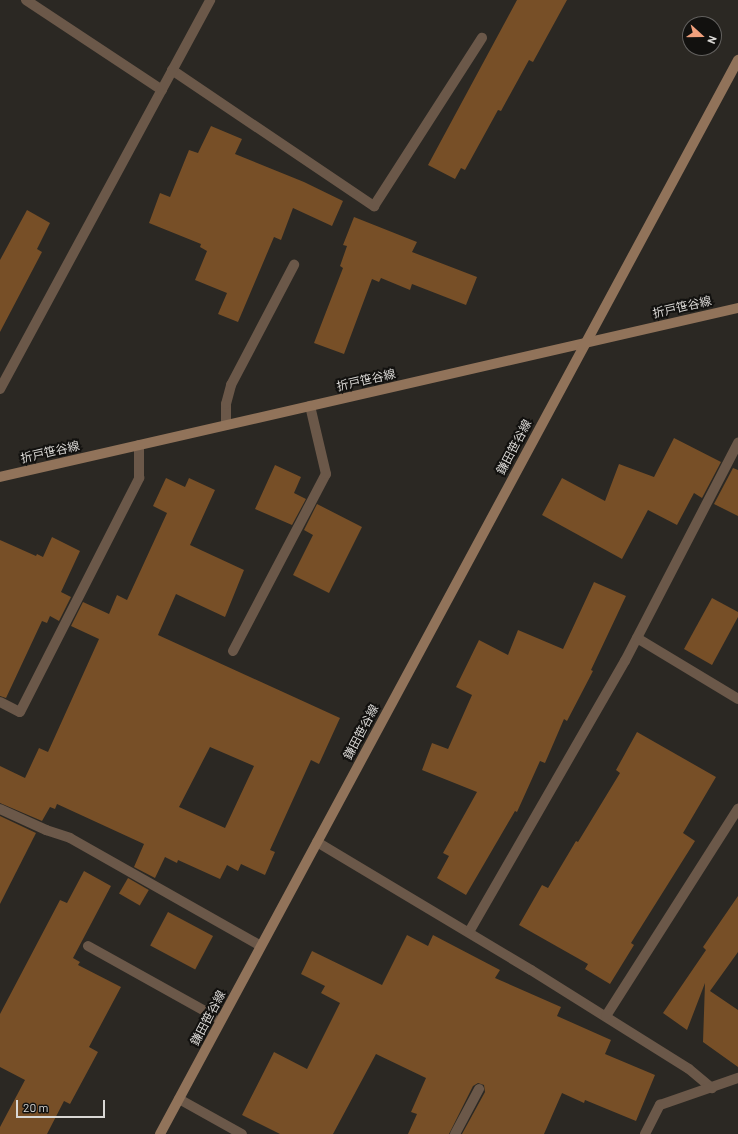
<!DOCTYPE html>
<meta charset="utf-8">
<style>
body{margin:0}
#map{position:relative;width:738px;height:1134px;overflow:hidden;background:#2b2823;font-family:Barlow,"Noto Sans JP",sans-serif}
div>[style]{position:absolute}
.building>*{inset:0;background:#774f27;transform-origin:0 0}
.street>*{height:10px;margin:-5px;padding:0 5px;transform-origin:5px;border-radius:5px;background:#6b5849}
.secondary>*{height:10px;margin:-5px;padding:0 5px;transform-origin:5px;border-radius:5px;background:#91735a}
span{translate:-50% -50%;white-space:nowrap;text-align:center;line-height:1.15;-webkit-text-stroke:4px #12110f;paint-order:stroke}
.street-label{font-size:12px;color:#d9d7d4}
.north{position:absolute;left:682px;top:16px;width:40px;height:40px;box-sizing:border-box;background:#12110f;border:1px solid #62605e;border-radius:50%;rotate:111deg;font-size:11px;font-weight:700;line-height:16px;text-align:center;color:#d9d7d4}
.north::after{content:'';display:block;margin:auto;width:14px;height:18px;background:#f1a17d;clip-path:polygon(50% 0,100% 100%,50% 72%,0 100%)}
.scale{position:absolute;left:16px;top:1100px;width:89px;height:18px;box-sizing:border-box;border:2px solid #d9d7d4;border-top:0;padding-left:5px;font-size:12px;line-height:14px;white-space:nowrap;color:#d9d7d4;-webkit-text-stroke:3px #12110f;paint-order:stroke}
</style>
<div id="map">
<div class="building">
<div style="clip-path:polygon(517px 0,567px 0,533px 62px,529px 60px,501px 111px,498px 110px,465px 170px,461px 168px,455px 179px,428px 165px)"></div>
<div style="clip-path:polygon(211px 126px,242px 139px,235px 154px,304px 182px,343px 201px,332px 226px,293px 208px,281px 240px,274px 237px,238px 322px,218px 314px,227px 293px,195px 280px,207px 251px,200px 247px,201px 244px,149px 223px,160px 193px,170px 197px,189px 150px,198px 153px)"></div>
<div style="clip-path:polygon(27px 210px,50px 223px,37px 249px,42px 252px,0 332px,0 260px)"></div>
<div style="clip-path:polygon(354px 217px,417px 242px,412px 252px,477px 277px,466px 305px,412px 284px,410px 290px,381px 278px,379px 282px,372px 279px,344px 354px,314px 343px,343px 268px,340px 266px,347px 246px,343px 245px)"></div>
<div style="clip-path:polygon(674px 438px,721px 462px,702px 498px,694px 493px,677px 525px,648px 510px,622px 559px,542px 515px,562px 478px,605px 501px,619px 464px,654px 477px)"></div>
<div style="clip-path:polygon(275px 465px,301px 477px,294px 493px,306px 499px,292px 525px,255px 509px)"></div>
<div style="clip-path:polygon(733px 468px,738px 470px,738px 516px,714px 504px)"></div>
<div style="clip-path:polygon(evenodd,166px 478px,185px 487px,189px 478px,215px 490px,190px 545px,244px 570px,225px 617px,176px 594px,158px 635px,340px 718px,319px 764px,311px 760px,270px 850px,275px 852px,265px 875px,241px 864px,238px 871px,227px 865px,220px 879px,178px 860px,177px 863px,165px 857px,155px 878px,134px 867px,144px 844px,57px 804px,55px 809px,50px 807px,42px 821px,0 803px,0 766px,25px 778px,39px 748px,48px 752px,99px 639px,71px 626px,83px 602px,109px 614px,117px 595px,127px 600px,167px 513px,153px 506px,166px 478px,210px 747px,254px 766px,225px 828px,179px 807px,210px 747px)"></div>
<div style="clip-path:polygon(317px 504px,362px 527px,329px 593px,293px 575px,313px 535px,304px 530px)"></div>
<div style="clip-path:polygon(52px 537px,80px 551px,61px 592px,71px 597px,59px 621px,50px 616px,47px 623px,42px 621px,6px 698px,0 696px,0 540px,36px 556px,37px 554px,43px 557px)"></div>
<div style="clip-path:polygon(594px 582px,626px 596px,591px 670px,593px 671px,567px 721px,564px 719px,545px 763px,540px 761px,517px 812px,515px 811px,466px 895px,437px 878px,449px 856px,443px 853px,477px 792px,422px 770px,432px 743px,448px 749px,472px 695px,456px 687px,479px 640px,508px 655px,518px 630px,563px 649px)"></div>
<div style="clip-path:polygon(712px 598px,738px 612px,738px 617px,712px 665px,684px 649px)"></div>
<div style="clip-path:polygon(637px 732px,716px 777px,683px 833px,695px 841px,631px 943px,634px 945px,610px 984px,585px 969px,588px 964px,519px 925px,542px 885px,548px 888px,576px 841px,578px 842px,620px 773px,616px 770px)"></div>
<div style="clip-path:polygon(0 816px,36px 833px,0 904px)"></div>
<div style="clip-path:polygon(84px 871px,111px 886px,73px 958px,80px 962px,78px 965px,121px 987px,89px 1047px,98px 1052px,70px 1104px,64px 1101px,47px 1134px,0 1134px,0 1127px,25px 1080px,0 1067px,0 1014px,60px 900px,67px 903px)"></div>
<div style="left:128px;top:878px;width:24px;height:18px;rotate:30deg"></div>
<div style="clip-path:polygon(738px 896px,738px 952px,710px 991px,738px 1010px,738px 1067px,703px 1042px,705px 983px,687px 1030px,663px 1013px,706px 950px,703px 947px)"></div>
<div style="left:168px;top:912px;width:51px;height:38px;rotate:28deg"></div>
<div style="clip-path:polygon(407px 935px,428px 946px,433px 935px,500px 970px,495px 978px,561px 1007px,557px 1016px,611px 1040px,605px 1054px,655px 1075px,636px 1121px,585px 1100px,584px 1103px,562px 1093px,544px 1134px,462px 1134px,485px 1092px,484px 1085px,478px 1083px,473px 1086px,449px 1134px,408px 1134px,417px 1114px,411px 1112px,426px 1078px,376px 1054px,333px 1134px,280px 1134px,242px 1115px,274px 1052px,307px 1069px,340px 1003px,321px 993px,325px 986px,301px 974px,312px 951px,382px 985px)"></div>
</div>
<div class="street">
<div style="left:26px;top:0;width:163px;rotate:33.5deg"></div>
<div style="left:172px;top:70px;width:244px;rotate:34deg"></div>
<div style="left:374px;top:206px;width:200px;rotate:-57.3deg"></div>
<div style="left:0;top:389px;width:442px;rotate:-61.6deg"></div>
<div style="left:226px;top:425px;width:21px;rotate:-90deg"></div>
<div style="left:226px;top:404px;width:20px;rotate:-75deg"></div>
<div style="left:231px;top:385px;width:136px;rotate:-62.3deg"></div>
<div style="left:637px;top:638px;width:118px;rotate:31.1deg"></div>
<div style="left:233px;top:651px;width:200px;rotate:-62.3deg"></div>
<div style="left:326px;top:474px;width:70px;rotate:-103.2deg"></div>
<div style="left:0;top:702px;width:22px;rotate:27deg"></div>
<div style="left:20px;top:712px;width:263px;rotate:-63deg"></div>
<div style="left:139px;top:478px;width:33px;rotate:-90deg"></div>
<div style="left:0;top:809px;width:51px;rotate:24.5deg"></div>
<div style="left:46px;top:830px;width:25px;rotate:18deg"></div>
<div style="left:70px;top:838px;width:219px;rotate:29.5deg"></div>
<div style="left:317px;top:842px;width:249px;rotate:30.9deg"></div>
<div style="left:531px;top:970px;width:186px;rotate:32.1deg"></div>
<div style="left:689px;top:1069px;width:30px;rotate:40deg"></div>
<div style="left:469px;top:932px;width:313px;rotate:-60.1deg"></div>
<div style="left:625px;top:661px;width:246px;rotate:-62.6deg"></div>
<div style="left:88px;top:946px;width:152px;rotate:29.1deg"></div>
<div style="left:606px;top:1016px;width:246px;rotate:-57.5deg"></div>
<div style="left:179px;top:1099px;width:72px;rotate:29.1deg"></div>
<div style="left:455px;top:1134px;width:51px;rotate:-61.9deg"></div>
<div style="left:645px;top:1134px;width:33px;rotate:-63deg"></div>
<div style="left:660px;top:1105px;width:83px;rotate:-19.1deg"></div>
</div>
<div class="secondary">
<div style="left:0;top:477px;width:757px;rotate:-12.9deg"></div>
<div style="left:160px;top:1134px;width:1220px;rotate:-61.71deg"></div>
</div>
<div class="street-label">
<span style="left:682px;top:307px;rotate:-13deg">折戸笹谷線</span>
<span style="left:366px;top:380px;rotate:-13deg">折戸笹谷線</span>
<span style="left:514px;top:447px;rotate:-62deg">鎌田笹谷線</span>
<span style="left:50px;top:452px;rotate:-13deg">折戸笹谷線</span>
<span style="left:361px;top:732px;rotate:-62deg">鎌田笹谷線</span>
<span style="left:208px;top:1018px;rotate:-62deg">鎌田笹谷線</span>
</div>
<div class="north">N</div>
<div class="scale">20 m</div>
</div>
